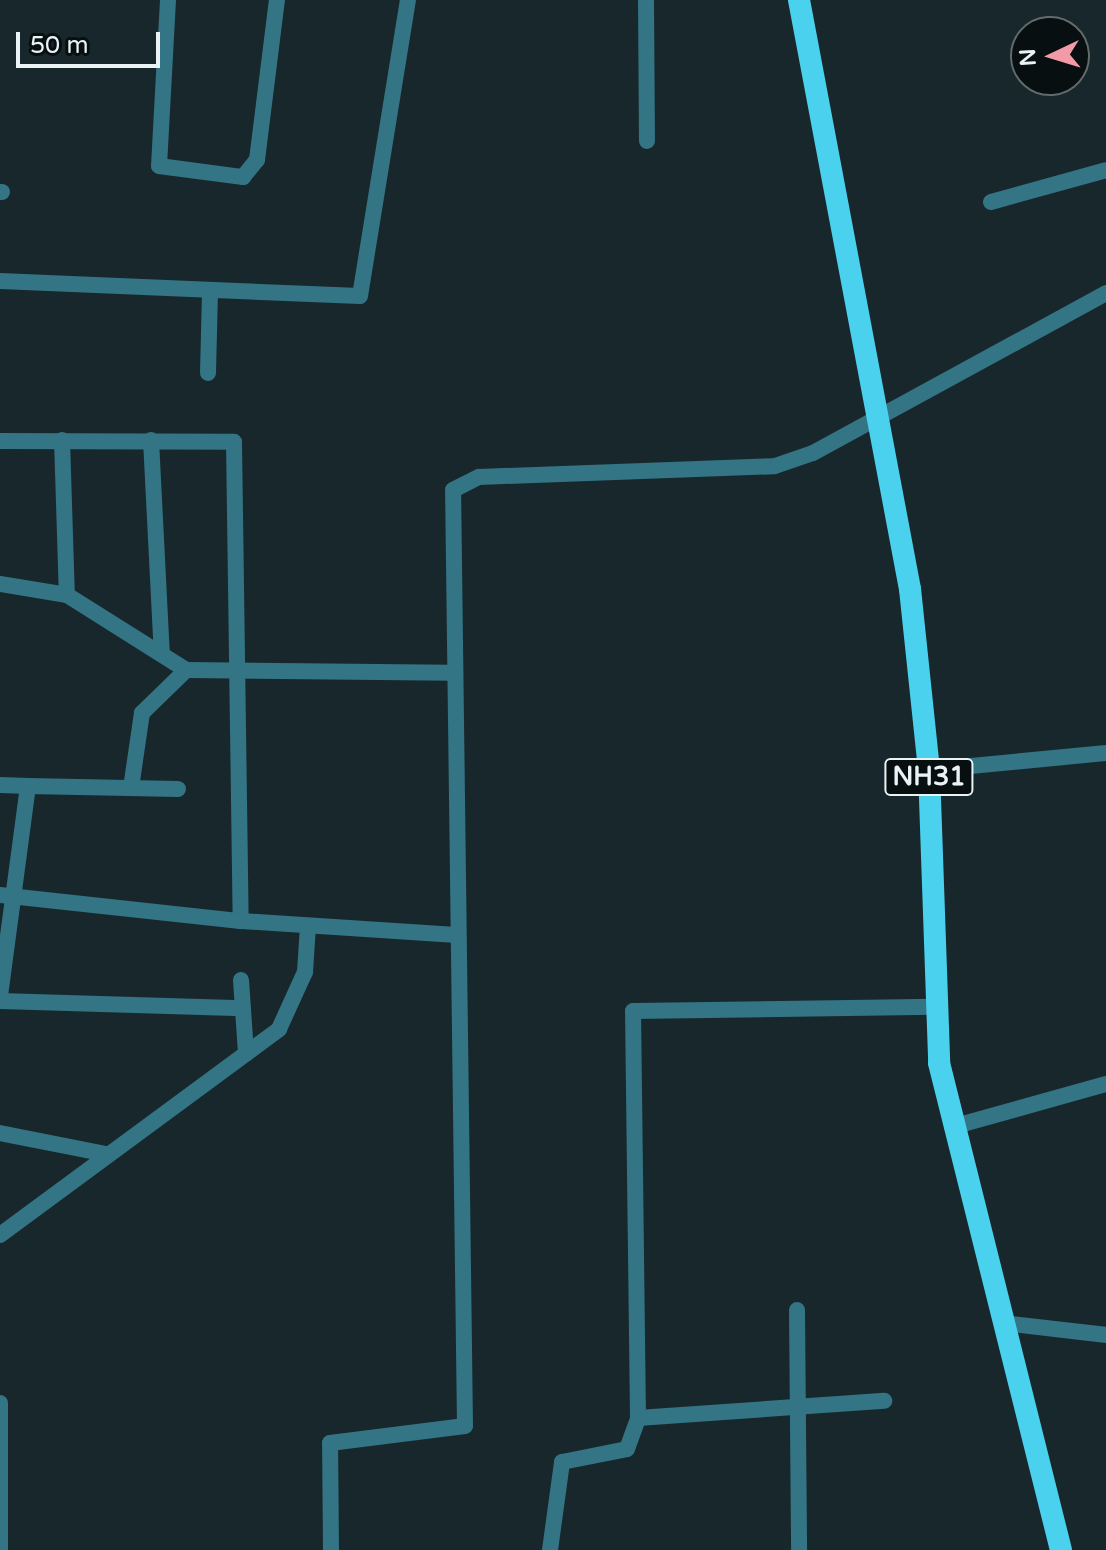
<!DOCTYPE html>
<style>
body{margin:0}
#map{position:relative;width:1106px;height:1550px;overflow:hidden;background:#18272b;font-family:"Varela Round",sans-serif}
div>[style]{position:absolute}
.minor>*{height:16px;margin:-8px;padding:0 8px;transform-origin:8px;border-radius:8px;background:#337485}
.trunk>*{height:22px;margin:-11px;padding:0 11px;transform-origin:11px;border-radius:11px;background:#4ad1ee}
span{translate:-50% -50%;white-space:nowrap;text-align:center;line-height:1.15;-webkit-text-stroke:8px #080f11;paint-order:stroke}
.shield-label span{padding:2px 6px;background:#080f11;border:2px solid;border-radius:6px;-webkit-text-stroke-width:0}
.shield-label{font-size:26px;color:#e9f2f5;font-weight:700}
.north{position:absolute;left:1010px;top:16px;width:80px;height:80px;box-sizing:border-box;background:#080f11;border:2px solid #626a6c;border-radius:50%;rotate:266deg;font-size:22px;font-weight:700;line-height:32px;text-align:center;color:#e9f2f5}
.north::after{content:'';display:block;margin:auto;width:28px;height:36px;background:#f39aa9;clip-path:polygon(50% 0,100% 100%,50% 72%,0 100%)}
.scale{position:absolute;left:16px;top:32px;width:144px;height:36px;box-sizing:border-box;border:4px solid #e9f2f5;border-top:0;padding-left:10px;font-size:24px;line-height:28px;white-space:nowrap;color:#e9f2f5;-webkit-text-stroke:6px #080f11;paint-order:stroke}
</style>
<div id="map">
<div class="minor">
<div style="left:168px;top:0;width:166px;rotate:93.1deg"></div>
<div style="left:159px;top:166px;width:85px;rotate:7.5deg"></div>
<div style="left:243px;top:177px;width:22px;rotate:-51deg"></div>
<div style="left:257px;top:160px;width:161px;rotate:-82.9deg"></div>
<div style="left:646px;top:0;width:141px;rotate:89.6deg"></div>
<div style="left:0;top:192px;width:2px"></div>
<div style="left:991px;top:202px;width:119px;rotate:-15.5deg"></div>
<div style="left:0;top:281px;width:360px;rotate:2.4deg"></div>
<div style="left:360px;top:296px;width:300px;rotate:-80.8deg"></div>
<div style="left:208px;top:373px;width:81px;rotate:-88.6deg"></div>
<div style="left:62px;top:440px;width:155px;rotate:88.2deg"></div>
<div style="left:151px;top:440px;width:214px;rotate:87.1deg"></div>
<div style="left:0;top:441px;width:234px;rotate:0.2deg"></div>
<div style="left:234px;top:442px;width:479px;rotate:89.2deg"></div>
<div style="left:241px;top:921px;width:216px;rotate:3.7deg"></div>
<div style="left:0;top:584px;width:68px;rotate:9.3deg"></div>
<div style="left:67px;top:595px;width:141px;rotate:32.2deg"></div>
<div style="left:186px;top:670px;width:265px;rotate:0.6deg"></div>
<div style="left:929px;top:770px;width:178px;rotate:-5.5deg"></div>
<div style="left:0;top:785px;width:28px;rotate:2deg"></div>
<div style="left:28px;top:786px;width:213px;rotate:97.6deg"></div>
<div style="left:28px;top:786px;width:150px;rotate:1.1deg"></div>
<div style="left:131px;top:788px;width:76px;rotate:-81.7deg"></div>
<div style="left:142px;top:713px;width:62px;rotate:-44.3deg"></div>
<div style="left:0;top:895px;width:242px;rotate:6.2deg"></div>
<div style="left:241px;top:980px;width:74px;rotate:86.1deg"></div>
<div style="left:0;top:1001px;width:243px;rotate:1.7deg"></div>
<div style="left:952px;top:1127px;width:160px;rotate:-15.6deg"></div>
<div style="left:0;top:1133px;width:108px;rotate:11.2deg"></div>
<div style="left:0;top:1235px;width:347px;rotate:-36.4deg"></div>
<div style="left:279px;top:1029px;width:63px;rotate:-65.5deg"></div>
<div style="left:305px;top:972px;width:46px;rotate:-86.3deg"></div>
<div style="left:797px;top:1310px;width:240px;rotate:89.5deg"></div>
<div style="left:1003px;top:1323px;width:104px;rotate:6.6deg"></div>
<div style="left:0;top:1403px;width:147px;rotate:90deg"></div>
<div style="left:638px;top:1418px;width:247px;rotate:-4deg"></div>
<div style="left:331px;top:1550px;width:107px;rotate:-90.5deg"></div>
<div style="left:330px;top:1443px;width:136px;rotate:-7.2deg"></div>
<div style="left:465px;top:1426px;width:936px;rotate:-90.73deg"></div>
<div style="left:453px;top:490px;width:29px;rotate:-27deg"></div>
<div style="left:479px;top:477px;width:296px;rotate:-2.1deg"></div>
<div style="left:775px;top:466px;width:40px;rotate:-18.9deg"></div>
<div style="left:813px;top:453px;width:334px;rotate:-28.6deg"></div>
<div style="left:550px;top:1550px;width:89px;rotate:-82.2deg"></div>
<div style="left:562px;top:1462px;width:66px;rotate:-11.3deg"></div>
<div style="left:627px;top:1449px;width:33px;rotate:-70deg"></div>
<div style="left:638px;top:1418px;width:407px;rotate:-90.7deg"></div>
<div style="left:633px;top:1011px;width:302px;rotate:-0.8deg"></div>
</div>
<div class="trunk">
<div style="left:799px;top:0;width:599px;rotate:79.33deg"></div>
<div style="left:910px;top:589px;width:182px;rotate:84deg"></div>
<div style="left:929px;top:770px;width:293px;rotate:88deg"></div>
<div style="left:939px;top:1063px;width:502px;rotate:75.94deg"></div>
</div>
<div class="shield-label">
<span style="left:929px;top:777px">NH31</span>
</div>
<div class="north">N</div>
<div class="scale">50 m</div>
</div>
